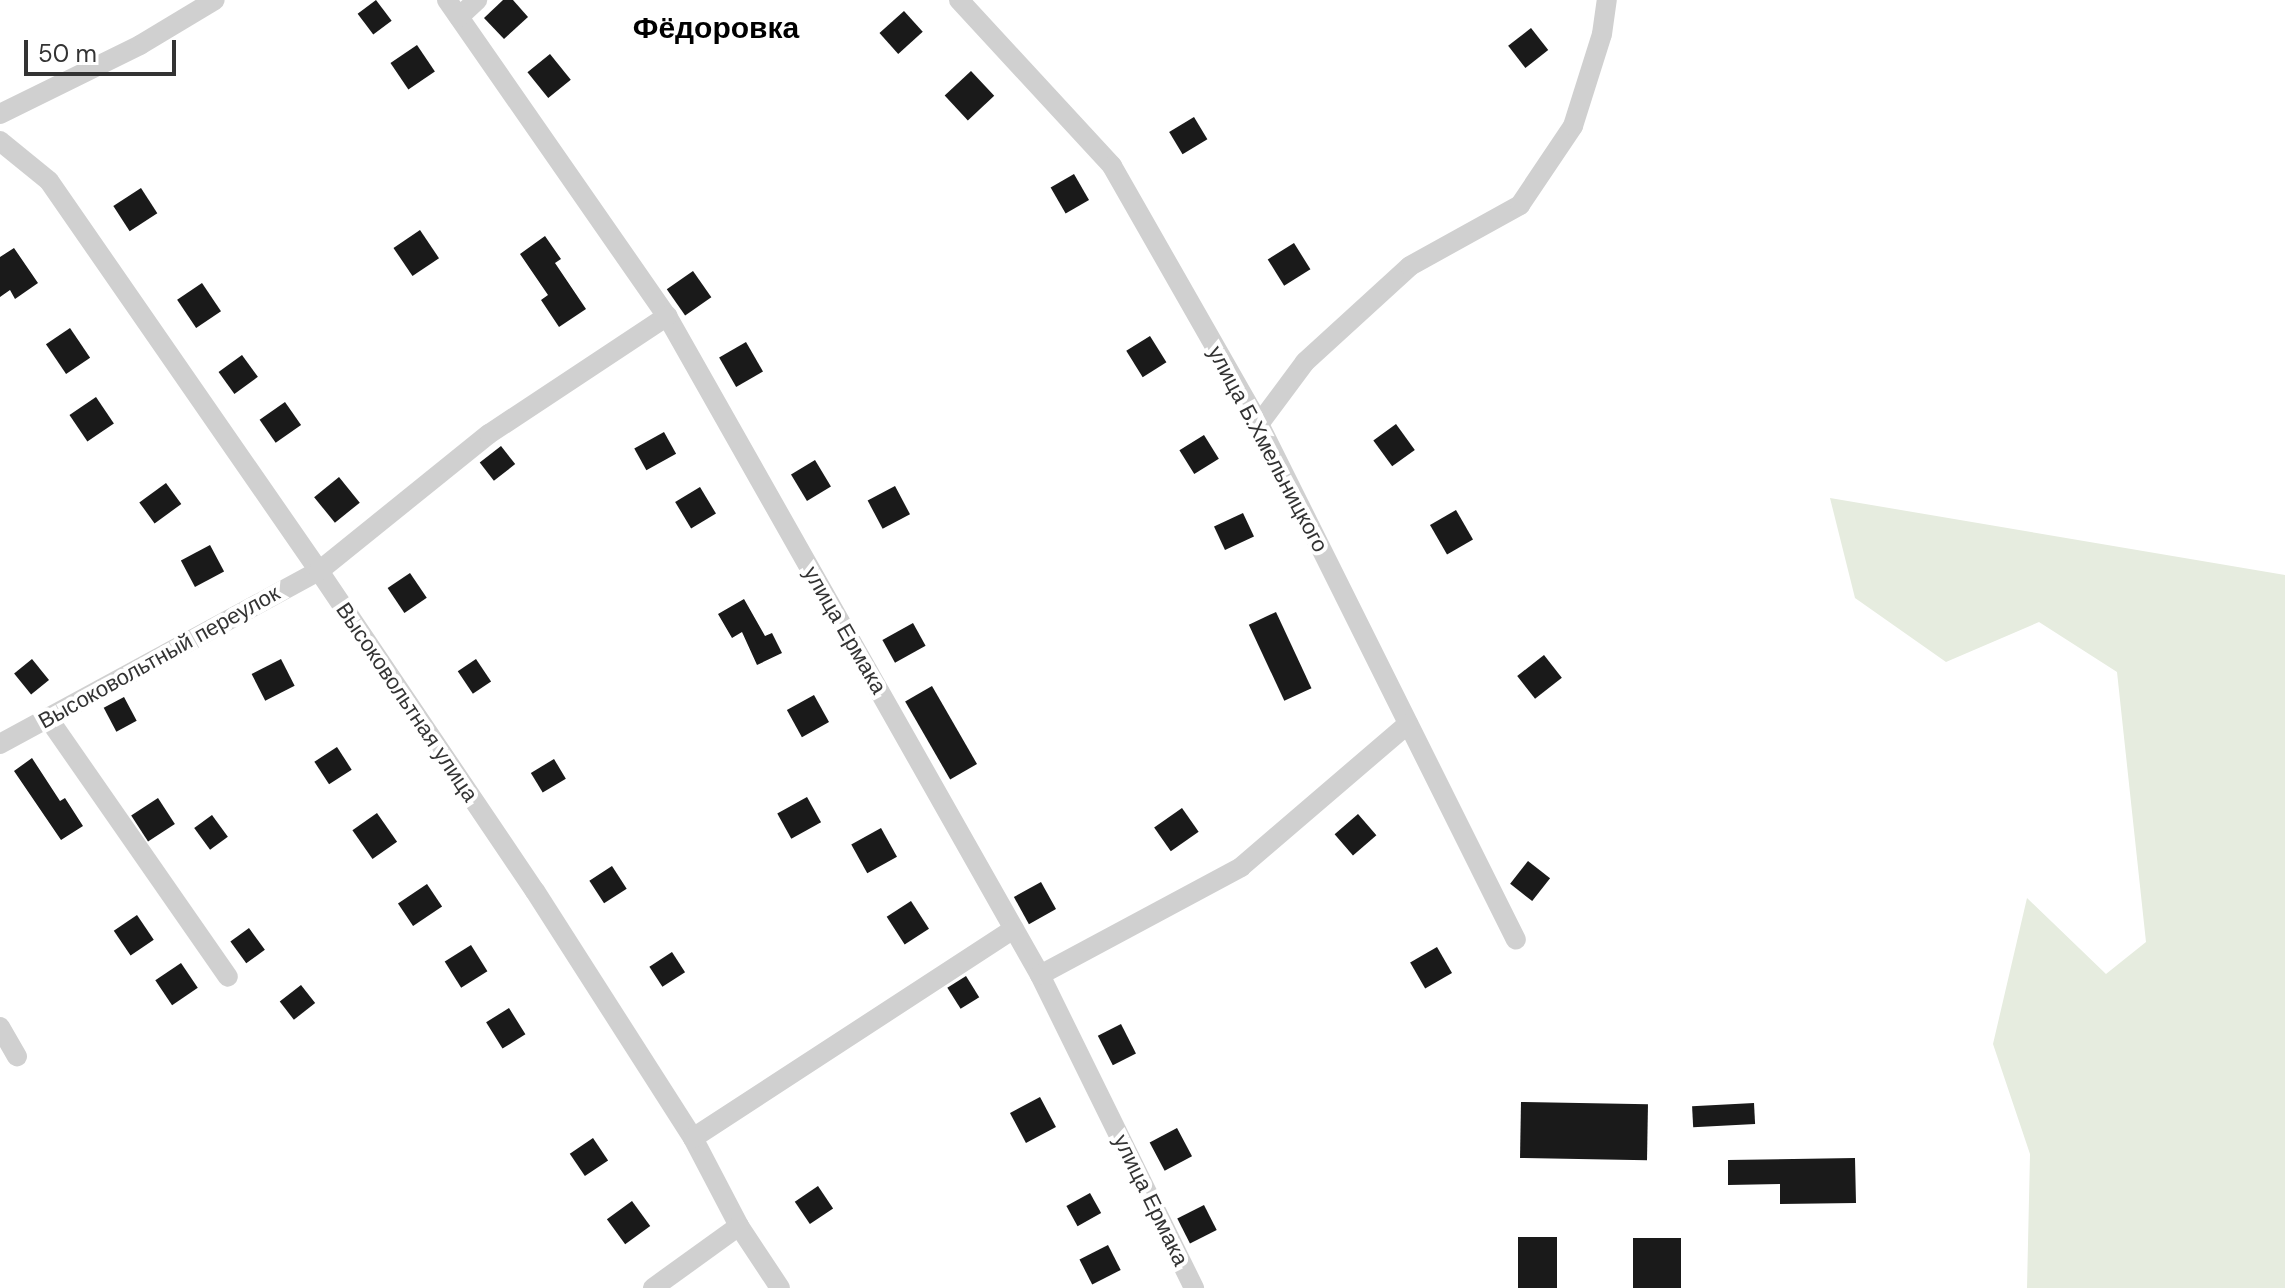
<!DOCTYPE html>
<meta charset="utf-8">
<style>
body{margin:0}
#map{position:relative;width:2285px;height:1288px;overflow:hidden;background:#fff;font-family:"DM Sans",sans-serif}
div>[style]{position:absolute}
.green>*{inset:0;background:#e6ecdf}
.building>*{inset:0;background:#1a1a1a;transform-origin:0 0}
.street>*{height:20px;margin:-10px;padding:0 10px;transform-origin:10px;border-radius:10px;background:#d0d0d0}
span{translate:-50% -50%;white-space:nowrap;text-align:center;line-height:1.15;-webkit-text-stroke:8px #fff;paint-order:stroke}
.street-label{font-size:22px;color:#333}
.district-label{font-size:30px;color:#000;font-weight:700}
.scale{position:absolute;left:24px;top:40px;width:152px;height:36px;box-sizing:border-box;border:4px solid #333;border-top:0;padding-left:10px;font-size:24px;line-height:28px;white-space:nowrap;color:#333;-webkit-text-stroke:6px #fff;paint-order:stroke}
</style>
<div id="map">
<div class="green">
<div style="clip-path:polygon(1830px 498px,2285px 575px,2285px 1288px,2027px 1288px,2030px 1154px,1993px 1044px,2027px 898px,2106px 974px,2146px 942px,2117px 672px,2039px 622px,1946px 662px,1855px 598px)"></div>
</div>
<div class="building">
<div style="left:376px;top:0;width:26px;height:23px;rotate:53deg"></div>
<div style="clip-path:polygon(503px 0,513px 0,528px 17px,504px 39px,484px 18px)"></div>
<div style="left:904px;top:11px;width:28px;height:33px;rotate:48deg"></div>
<div style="left:1531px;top:28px;width:28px;height:29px;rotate:52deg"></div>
<div style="left:417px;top:45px;width:32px;height:32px;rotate:56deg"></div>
<div style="left:550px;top:54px;width:33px;height:29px;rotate:51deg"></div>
<div style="left:971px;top:71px;width:34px;height:36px;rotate:47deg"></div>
<div style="left:1194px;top:117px;width:26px;height:29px;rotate:59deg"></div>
<div style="left:1074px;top:174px;width:30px;height:27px;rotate:60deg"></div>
<div style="left:141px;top:188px;width:30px;height:33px;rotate:57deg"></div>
<div style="left:420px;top:230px;width:34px;height:32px;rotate:56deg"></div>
<div style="clip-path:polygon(545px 236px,561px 259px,555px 263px,586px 309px,559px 327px,541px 300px,548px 295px,520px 254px)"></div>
<div style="left:1294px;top:243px;width:31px;height:31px;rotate:58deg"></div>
<div style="clip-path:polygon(14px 248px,38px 283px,15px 299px,10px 290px,0 297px,0 257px)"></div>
<div style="left:693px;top:271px;width:32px;height:32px;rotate:55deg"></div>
<div style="left:202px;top:283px;width:34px;height:30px;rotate:56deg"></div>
<div style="left:70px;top:328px;width:36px;height:29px;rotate:56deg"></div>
<div style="left:1150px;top:336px;width:31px;height:28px;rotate:58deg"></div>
<div style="left:746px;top:342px;width:34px;height:31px;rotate:60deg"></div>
<div style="left:242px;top:355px;width:27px;height:29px;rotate:54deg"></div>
<div style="left:96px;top:397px;width:32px;height:32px;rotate:56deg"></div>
<div style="left:285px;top:402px;width:28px;height:31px;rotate:55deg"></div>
<div style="left:1396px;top:424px;width:32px;height:28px;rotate:54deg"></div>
<div style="left:664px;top:432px;width:25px;height:34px;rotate:61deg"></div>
<div style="left:1204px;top:435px;width:28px;height:29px;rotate:58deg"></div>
<div style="left:501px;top:446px;width:23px;height:27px;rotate:52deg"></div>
<div style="left:815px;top:460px;width:31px;height:28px;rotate:59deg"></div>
<div style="left:339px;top:477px;width:33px;height:32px;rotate:51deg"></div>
<div style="left:166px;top:483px;width:26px;height:33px;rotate:54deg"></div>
<div style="left:895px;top:486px;width:32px;height:31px;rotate:62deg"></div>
<div style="left:700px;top:487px;width:31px;height:29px;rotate:59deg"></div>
<div style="left:1456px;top:510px;width:34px;height:30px;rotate:60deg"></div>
<div style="left:1243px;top:513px;width:26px;height:32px;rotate:65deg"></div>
<div style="left:210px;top:545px;width:30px;height:33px;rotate:62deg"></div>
<div style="left:410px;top:573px;width:30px;height:27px;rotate:56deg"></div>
<div style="clip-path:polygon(744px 599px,765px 636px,772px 633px,782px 653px,757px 665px,742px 632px,732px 638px,718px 614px)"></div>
<div style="left:1276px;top:612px;width:84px;height:30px;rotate:65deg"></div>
<div style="left:913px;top:623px;width:26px;height:35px;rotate:61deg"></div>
<div style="left:1544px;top:655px;width:29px;height:34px;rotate:52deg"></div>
<div style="left:32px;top:659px;width:27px;height:23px;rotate:51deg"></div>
<div style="left:281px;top:659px;width:30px;height:33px;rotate:63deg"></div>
<div style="left:476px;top:659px;width:27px;height:22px;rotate:56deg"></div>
<div style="left:932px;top:686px;width:90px;height:31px;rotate:60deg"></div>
<div style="left:814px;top:695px;width:31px;height:31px;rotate:61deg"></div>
<div style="left:124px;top:697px;width:27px;height:23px;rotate:62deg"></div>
<div style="left:337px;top:747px;width:27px;height:27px;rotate:57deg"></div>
<div style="clip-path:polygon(32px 758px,60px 801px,65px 798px,83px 826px,61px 840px,14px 771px)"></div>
<div style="left:554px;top:759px;width:23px;height:27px;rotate:59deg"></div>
<div style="left:807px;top:797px;width:29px;height:34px;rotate:61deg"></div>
<div style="left:158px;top:798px;width:31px;height:32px;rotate:57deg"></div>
<div style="left:1182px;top:808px;width:29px;height:34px;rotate:55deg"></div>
<div style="left:377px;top:813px;width:35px;height:30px;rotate:55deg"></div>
<div style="left:1358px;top:814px;width:28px;height:31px;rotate:49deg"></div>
<div style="left:212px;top:815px;width:27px;height:22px;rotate:54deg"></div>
<div style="left:881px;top:828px;width:33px;height:34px;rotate:61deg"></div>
<div style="left:1528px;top:861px;width:28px;height:29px;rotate:38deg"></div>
<div style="left:612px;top:866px;width:27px;height:27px;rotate:57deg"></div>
<div style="left:1041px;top:882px;width:31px;height:31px;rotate:61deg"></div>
<div style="left:427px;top:884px;width:27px;height:35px;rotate:56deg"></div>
<div style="left:911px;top:901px;width:33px;height:29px;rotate:57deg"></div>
<div style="left:137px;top:915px;width:30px;height:28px;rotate:56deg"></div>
<div style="left:249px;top:928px;width:27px;height:23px;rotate:54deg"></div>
<div style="left:471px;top:945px;width:31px;height:31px;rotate:58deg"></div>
<div style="left:1437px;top:947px;width:30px;height:31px;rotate:60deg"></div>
<div style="left:672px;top:952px;width:24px;height:27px;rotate:57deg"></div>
<div style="left:181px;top:963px;width:30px;height:31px;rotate:56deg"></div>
<div style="left:966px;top:976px;width:25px;height:22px;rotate:58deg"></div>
<div style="left:301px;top:985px;width:23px;height:27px;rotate:52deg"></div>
<div style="left:509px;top:1008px;width:31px;height:27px;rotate:58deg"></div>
<div style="left:1121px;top:1024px;width:33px;height:26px;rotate:63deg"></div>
<div style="left:1040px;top:1097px;width:34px;height:34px;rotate:62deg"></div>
<div style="left:1521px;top:1102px;width:127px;height:56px;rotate:1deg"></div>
<div style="left:1754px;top:1103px;width:21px;height:62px;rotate:87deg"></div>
<div style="left:1177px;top:1128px;width:32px;height:31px;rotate:62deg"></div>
<div style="left:593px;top:1138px;width:27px;height:28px;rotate:56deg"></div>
<div style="clip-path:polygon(1855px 1158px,1856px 1203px,1780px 1204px,1780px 1184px,1728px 1185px,1728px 1160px)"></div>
<div style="left:818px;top:1186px;width:27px;height:28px;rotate:56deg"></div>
<div style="left:1090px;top:1193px;width:23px;height:27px;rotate:61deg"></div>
<div style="left:632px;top:1201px;width:31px;height:31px;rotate:54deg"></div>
<div style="left:1204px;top:1205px;width:28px;height:30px;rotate:63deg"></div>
<div style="left:1518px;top:1237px;width:39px;height:51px"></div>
<div style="left:1633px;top:1238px;width:48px;height:50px"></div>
<div style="left:1108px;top:1245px;width:28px;height:32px;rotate:63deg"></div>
</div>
<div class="street">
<div style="left:447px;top:0;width:385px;rotate:55.2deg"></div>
<div style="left:667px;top:316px;width:757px;rotate:60.49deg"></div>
<div style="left:1040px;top:975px;width:349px;rotate:63.8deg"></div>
<div style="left:959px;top:0;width:226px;rotate:47.3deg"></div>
<div style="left:1112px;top:166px;width:297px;rotate:60.3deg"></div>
<div style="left:1259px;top:424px;width:576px;rotate:63.52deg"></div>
<div style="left:459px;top:17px;width:25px;rotate:-43deg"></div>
<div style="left:0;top:114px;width:156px;rotate:-26.2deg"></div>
<div style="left:140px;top:45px;width:87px;rotate:-31deg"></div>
<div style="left:0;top:141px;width:63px;rotate:39.2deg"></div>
<div style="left:49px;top:181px;width:474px;rotate:55.3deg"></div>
<div style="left:319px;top:571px;width:386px;rotate:56deg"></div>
<div style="left:535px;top:891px;width:293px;rotate:57.4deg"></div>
<div style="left:693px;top:1138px;width:99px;rotate:62.4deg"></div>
<div style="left:739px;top:1226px;width:74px;rotate:56.5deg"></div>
<div style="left:1259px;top:424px;width:77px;rotate:-53.4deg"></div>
<div style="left:1305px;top:362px;width:142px;rotate:-42.4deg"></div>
<div style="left:1410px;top:266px;width:126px;rotate:-29deg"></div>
<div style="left:1520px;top:205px;width:95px;rotate:-56.1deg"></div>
<div style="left:1573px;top:126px;width:96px;rotate:-72.5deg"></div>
<div style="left:1602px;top:34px;width:34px;rotate:-82deg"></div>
<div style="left:48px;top:718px;width:315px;rotate:55.2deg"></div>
<div style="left:0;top:744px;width:363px;rotate:-28.5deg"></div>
<div style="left:319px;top:571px;width:218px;rotate:-38.9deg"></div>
<div style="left:489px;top:434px;width:214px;rotate:-33.5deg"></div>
<div style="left:1040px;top:975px;width:228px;rotate:-28.2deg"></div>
<div style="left:1241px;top:867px;width:220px;rotate:-40.6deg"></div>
<div style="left:0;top:1027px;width:34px;rotate:60deg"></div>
<div style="left:693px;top:1138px;width:383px;rotate:-33.1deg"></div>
<div style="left:653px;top:1288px;width:106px;rotate:-35.8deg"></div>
</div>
<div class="street-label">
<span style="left:1268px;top:449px;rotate:62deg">улица Б.Хмельницкого</span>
<span style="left:845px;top:630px;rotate:60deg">улица Ермака</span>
<span style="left:159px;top:657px;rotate:-29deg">Высоковольтный переулок</span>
<span style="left:407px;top:702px;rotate:56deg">Высоковольтная улица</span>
<span style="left:1151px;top:1200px;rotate:64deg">улица Ермака</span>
</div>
<div class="district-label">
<span style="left:716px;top:28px">Фёдоровка</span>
</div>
<div class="scale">50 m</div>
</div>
